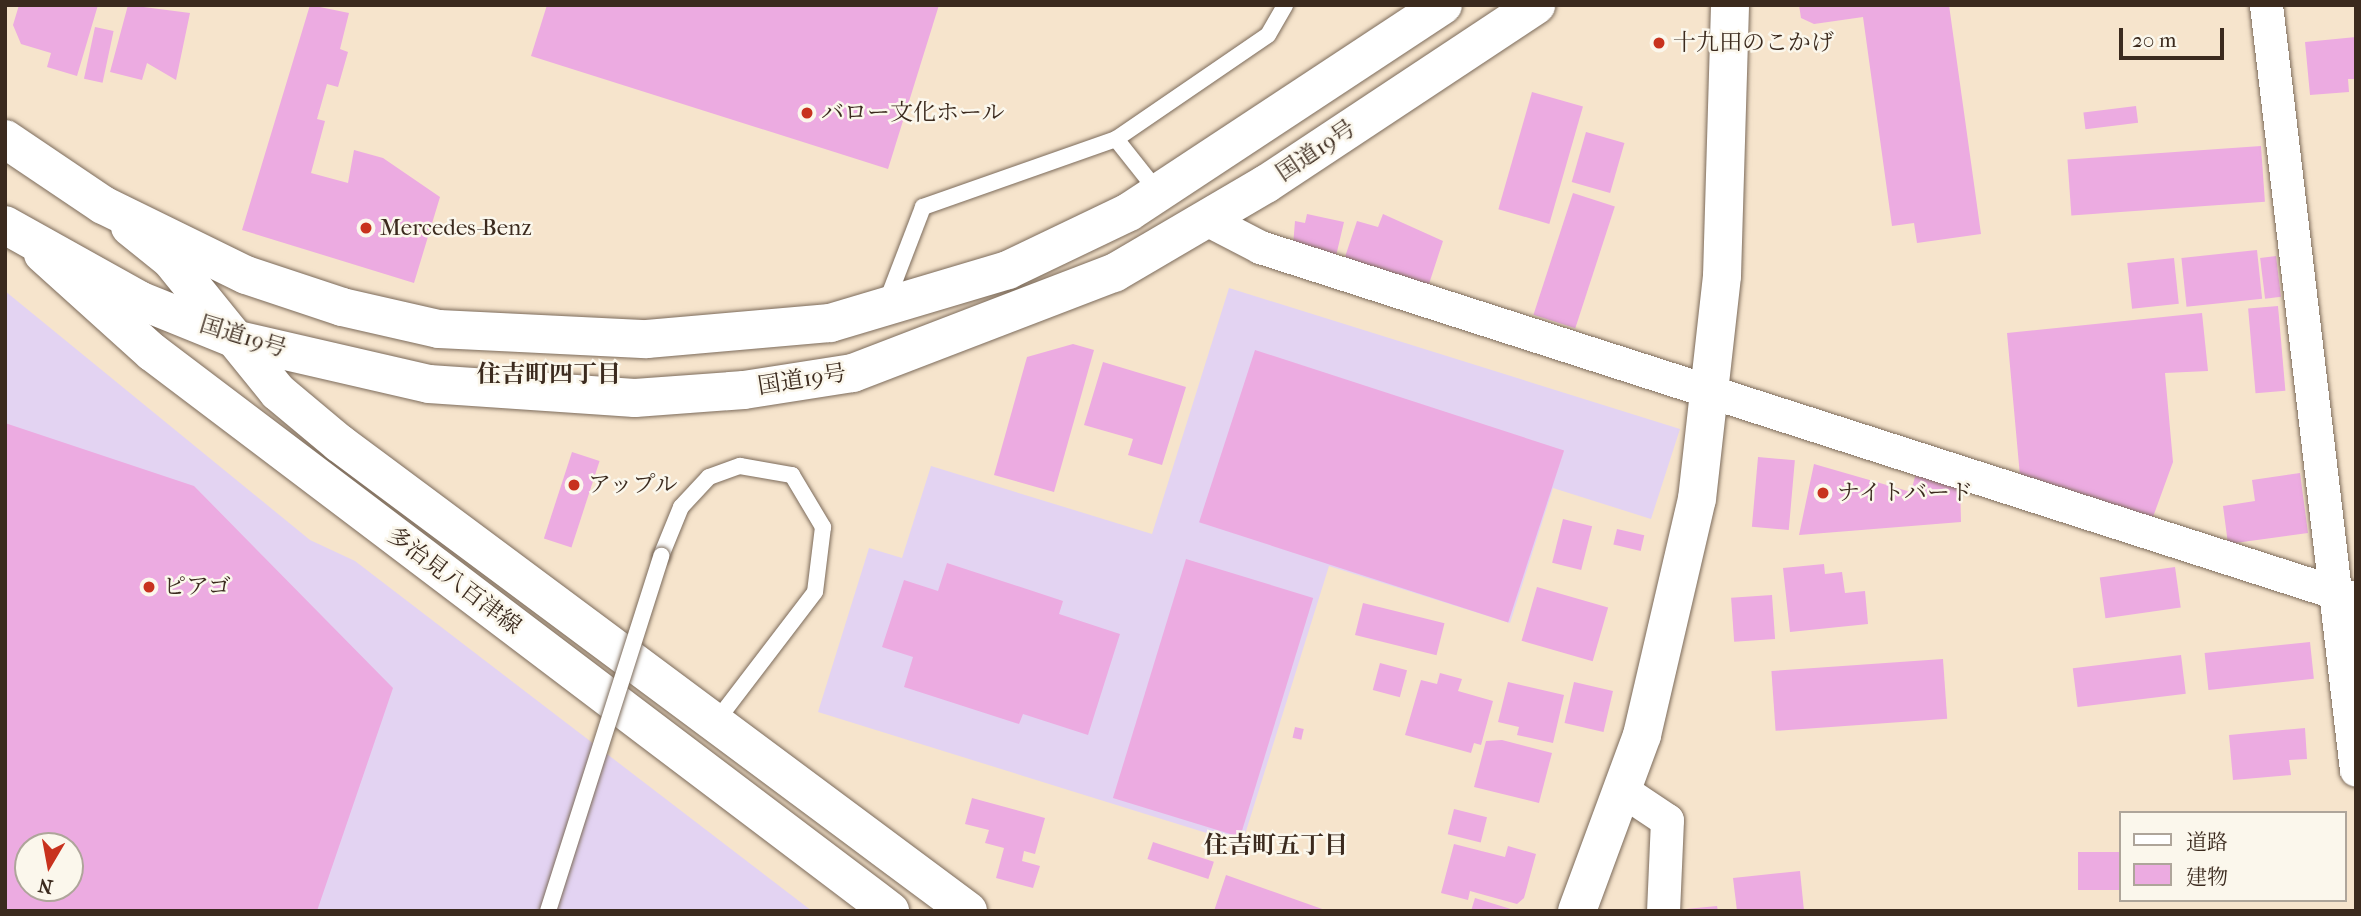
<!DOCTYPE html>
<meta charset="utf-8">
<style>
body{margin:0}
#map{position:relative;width:2361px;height:916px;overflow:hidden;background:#f6e4cc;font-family:"IM FELL French Canon","Noto Serif JP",serif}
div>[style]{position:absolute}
.built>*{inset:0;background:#e3d3f2}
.building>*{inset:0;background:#ecabe1;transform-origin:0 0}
.roads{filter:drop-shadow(0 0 2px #7c6b5b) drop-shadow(0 0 2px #7c6b5b)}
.lane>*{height:16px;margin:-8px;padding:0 8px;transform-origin:8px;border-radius:8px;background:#fff}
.street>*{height:33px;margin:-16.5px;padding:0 16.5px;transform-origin:16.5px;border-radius:16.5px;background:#fff}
.secondary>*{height:38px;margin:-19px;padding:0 19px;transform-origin:19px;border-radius:19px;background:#fff}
.highway>*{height:38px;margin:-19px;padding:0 19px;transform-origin:19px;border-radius:19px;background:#fff}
.bridges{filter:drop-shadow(0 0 2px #7c6b5b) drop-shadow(0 0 2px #7c6b5b)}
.lane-bridge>*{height:16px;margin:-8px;padding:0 8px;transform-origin:8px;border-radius:8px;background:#fff}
.dots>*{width:19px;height:19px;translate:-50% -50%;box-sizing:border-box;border:4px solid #fbf7ec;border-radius:50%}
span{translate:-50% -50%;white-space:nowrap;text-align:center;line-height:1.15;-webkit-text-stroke:5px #fbf7ec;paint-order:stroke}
.poi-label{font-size:23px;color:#3b2a1e}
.left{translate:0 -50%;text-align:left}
.street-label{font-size:23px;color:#3b2a1e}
.neighbourhood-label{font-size:24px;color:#3b2a1e;font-weight:700}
.frame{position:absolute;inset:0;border:7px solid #3b2a1e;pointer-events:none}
.legend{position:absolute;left:2119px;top:811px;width:228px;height:91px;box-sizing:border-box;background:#fbf7ec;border:2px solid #aea59a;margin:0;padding:9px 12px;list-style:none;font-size:21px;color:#3b2a1e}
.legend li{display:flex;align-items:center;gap:14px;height:35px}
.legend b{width:35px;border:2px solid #aea59a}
.north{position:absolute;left:14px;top:832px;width:70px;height:70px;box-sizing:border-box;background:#fbf7ec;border:2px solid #aea59a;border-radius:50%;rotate:190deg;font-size:19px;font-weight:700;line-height:28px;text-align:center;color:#3b2a1e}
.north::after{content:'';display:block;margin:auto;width:24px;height:32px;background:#c8321e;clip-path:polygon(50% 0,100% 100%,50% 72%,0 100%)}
.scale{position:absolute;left:2119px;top:28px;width:105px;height:32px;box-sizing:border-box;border:4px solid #3b2a1e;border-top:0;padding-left:9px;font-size:21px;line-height:24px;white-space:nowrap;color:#3b2a1e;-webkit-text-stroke:5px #fbf7ec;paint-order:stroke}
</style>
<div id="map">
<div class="built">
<div style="clip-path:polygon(1229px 288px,1680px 429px,1651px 519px,1553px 488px,1510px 623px,1329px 566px,1242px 844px,818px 712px,869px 548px,902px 558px,931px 466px,1152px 534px)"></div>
<div style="clip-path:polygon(evenodd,5px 291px,310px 540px,355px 561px,812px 911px,5px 911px,5px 291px,28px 846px,70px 846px,70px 888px,28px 888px,28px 846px)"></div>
</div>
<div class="building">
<div style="clip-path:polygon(19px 5px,98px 5px,77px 76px,47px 67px,51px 53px,21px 44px,13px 25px)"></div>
<div style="clip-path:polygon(128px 5px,190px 13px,176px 80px,147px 63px,142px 80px,110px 72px)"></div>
<div style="clip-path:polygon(310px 5px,349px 13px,340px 49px,348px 52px,338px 87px,327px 84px,317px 119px,325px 121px,311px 173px,348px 183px,354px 150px,383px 158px,440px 197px,414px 283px,242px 230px)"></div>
<div style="clip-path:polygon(547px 5px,939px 5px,888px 169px,531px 56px)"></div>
<div style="clip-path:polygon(1799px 5px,1949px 5px,1981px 234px,1917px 243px,1914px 223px,1892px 226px,1863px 17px,1814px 24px,1801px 18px)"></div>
<div style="left:95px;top:27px;width:19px;height:53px;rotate:12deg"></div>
<div style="clip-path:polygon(2356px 37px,2356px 79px,2348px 79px,2349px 92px,2310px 95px,2305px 42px)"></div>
<div style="left:1532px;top:92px;width:53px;height:122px;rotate:16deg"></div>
<div style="left:2136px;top:106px;width:17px;height:53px;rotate:83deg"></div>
<div style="left:1586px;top:132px;width:40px;height:52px;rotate:16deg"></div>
<div style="left:2261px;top:146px;width:56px;height:194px;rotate:86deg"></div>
<div style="left:1573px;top:193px;width:44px;height:128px;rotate:18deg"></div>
<div style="clip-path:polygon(1307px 214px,1344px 222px,1336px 256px,1293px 246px,1295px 221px,1305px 223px)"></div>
<div style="clip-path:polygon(1383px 214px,1443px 241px,1428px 287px,1344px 260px,1357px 221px,1378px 227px)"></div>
<div style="left:2257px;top:250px;width:49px;height:76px;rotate:84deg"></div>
<div style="left:2276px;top:256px;width:41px;height:16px;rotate:83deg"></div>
<div style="left:2174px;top:258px;width:46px;height:47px;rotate:84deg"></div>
<div style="left:2278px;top:306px;width:85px;height:30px;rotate:85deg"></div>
<div style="clip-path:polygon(2202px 313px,2208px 371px,2165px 373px,2173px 462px,2153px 517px,2020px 476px,2007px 333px)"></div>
<div style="clip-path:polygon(1073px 344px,1094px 350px,1054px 492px,994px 475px,1027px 357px)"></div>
<div style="left:1255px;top:350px;width:325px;height:181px;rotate:18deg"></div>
<div style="clip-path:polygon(1103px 362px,1186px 387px,1162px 465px,1128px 455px,1133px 439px,1084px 425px)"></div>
<div style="clip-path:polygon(evenodd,5px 423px,194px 486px,393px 688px,317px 911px,5px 911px,5px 423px,28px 846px,70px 846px,70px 888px,28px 888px,28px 846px)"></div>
<div style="left:572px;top:452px;width:29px;height:91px;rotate:18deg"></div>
<div style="left:1758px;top:457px;width:37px;height:70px;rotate:5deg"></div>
<div style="clip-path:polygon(1814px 464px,1911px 492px,1917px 469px,1960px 481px,1961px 522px,1799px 535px)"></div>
<div style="clip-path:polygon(2300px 473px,2308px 533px,2228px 544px,2223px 506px,2255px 501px,2252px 480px)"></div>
<div style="left:1563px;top:519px;width:30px;height:45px;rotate:14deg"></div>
<div style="left:1617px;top:529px;width:28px;height:16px;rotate:13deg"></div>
<div style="left:1186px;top:559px;width:133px;height:250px;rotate:17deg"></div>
<div style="clip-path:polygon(947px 563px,1063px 601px,1059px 614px,1120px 634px,1088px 735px,1023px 714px,1019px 724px,904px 687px,913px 657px,882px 647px,904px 580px,938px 591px)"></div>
<div style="clip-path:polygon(1824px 564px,1825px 574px,1842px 572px,1845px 593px,1865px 591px,1868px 624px,1790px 632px,1783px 568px)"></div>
<div style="left:2175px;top:567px;width:41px;height:76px;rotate:82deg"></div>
<div style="left:1537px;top:587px;width:74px;height:56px;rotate:16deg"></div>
<div style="left:1772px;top:595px;width:44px;height:41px;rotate:86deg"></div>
<div style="left:1363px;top:603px;width:84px;height:33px;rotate:14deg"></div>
<div style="left:2310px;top:642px;width:37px;height:106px;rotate:84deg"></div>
<div style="left:2181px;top:655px;width:39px;height:109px;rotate:83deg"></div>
<div style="left:1943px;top:659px;width:60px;height:172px;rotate:86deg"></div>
<div style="left:1380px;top:663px;width:28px;height:28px;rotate:15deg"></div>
<div style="clip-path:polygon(1440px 673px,1462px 679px,1458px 691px,1493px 701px,1481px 745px,1474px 743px,1471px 753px,1405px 735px,1421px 680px,1437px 684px)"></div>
<div style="clip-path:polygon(1508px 682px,1564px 695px,1553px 743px,1517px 735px,1519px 727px,1498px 722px)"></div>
<div style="left:1574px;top:682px;width:40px;height:42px;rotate:13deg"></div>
<div style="left:1295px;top:727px;width:9px;height:11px;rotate:13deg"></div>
<div style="clip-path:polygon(2305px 728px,2307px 759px,2289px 760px,2291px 775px,2233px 780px,2229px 735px)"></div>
<div style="clip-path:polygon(1502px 740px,1552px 753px,1539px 803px,1474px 787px,1486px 741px)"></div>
<div style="clip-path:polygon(972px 798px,1045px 818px,1035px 854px,1024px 851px,1022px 861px,1040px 866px,1033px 888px,996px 878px,1004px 848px,985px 843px,989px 830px,965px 824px)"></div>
<div style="left:1454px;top:809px;width:34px;height:26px;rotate:14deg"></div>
<div style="left:1153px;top:842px;width:64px;height:18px;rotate:18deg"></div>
<div style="clip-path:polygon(1454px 844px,1505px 857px,1508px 846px,1536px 854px,1524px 898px,1517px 904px,1470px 891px,1468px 900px,1441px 893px)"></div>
<div style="left:2121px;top:852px;width:38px;height:43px;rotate:90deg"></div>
<div style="clip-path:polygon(1800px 871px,1804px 911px,1737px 911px,1733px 878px)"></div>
<div style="clip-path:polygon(1226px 875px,1325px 910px,1325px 911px,1214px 911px)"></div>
<div style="clip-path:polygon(1475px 898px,1514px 910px,1514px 911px,1471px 911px)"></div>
<div style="clip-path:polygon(1717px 906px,1718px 911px,1686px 911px,1686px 909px)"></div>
</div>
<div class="roads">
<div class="lane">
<div style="left:1116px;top:139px;width:68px;rotate:51.6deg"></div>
<div style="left:885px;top:306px;width:106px;rotate:-69deg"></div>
<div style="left:923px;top:207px;width:205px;rotate:-19.4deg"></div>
<div style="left:1116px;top:139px;width:184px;rotate:-34.4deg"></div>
<div style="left:1268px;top:35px;width:34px;rotate:-60deg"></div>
<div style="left:661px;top:556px;width:53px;rotate:-67.8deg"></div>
<div style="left:681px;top:507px;width:41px;rotate:-47deg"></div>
<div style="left:709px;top:477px;width:33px;rotate:-20deg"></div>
<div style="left:740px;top:466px;width:53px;rotate:9.8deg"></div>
<div style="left:792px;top:475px;width:61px;rotate:59.2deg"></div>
<div style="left:823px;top:527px;width:65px;rotate:97deg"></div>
<div style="left:815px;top:592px;width:165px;rotate:127.4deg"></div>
</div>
<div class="street">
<div style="left:2266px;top:5px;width:770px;rotate:83.29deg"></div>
<div style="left:1206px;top:219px;width:61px;rotate:27.4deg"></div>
<div style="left:1260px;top:247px;width:1151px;rotate:17.81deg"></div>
<div style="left:1622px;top:790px;width:54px;rotate:33.7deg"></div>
<div style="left:1667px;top:820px;width:91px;rotate:92.5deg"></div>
</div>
<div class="secondary">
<div style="left:130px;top:227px;width:53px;rotate:38.8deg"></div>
<div style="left:171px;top:260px;width:170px;rotate:51deg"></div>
<div style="left:278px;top:392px;width:80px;rotate:39.9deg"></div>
<div style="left:339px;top:443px;width:784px;rotate:36.65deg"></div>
<div style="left:43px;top:254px;width:147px;rotate:42deg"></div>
<div style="left:152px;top:352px;width:926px;rotate:37.14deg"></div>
<div style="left:1577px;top:911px;width:188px;rotate:-69.7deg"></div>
<div style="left:1642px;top:735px;width:242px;rotate:-76.9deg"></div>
<div style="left:1697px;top:499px;width:224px;rotate:-83.6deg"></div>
<div style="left:1722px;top:276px;width:271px;rotate:-88.3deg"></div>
</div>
<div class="highway">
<div style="left:5px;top:139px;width:118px;rotate:34deg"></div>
<div style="left:103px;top:205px;width:159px;rotate:26.1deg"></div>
<div style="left:246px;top:275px;width:101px;rotate:18.4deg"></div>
<div style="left:342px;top:307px;width:99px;rotate:12.8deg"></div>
<div style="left:439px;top:329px;width:208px;rotate:2.8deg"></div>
<div style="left:647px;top:339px;width:184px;rotate:-5deg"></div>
<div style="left:830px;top:323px;width:186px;rotate:-16.6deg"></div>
<div style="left:1008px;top:270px;width:134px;rotate:-25.6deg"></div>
<div style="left:1129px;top:212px;width:376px;rotate:-33.4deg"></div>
<div style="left:5px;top:225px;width:154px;rotate:29.2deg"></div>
<div style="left:139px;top:300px;width:107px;rotate:22deg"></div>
<div style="left:238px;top:340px;width:196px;rotate:13deg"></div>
<div style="left:429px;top:384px;width:206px;rotate:3.9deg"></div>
<div style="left:635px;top:398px;width:109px;rotate:-4.2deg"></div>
<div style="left:744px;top:390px;width:110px;rotate:-8.9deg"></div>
<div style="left:853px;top:373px;width:280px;rotate:-21deg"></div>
<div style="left:1114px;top:273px;width:176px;rotate:-30.4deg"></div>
<div style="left:1266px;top:184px;width:324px;rotate:-33.5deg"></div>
</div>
</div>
<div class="bridges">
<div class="lane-bridge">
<div style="left:548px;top:911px;width:373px;rotate:-72.3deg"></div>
</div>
</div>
<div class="dots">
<div style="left:1659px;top:43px;background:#c8321e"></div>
<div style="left:807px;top:113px;background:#c8321e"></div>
<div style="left:366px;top:228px;background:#c8321e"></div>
<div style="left:574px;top:485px;background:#c8321e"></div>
<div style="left:1823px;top:493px;background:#c8321e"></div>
<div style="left:149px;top:587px;background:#c8321e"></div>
</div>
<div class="poi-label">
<span class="left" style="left:1673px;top:43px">十九田のこかげ</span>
<span class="left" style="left:821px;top:113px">バロー文化ホール</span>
<span class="left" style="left:380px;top:228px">Mercedes-Benz</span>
<span class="left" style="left:588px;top:485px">アップル</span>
<span class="left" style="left:1837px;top:493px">ナイトバード</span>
<span class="left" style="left:163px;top:587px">ピアゴ</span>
</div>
<div class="street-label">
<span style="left:1316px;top:151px;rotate:-34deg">国道19号</span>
<span style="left:243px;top:337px;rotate:17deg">国道19号</span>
<span style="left:802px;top:380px;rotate:-9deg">国道19号</span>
<span style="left:454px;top:581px;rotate:37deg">多治見八百津線</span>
</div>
<div class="neighbourhood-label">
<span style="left:549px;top:375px">住吉町四丁目</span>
<span style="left:1276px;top:846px">住吉町五丁目</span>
</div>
<div class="frame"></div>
<ul class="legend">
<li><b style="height:9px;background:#fff"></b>道路</li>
<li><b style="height:19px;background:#ecabe1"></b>建物</li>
</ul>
<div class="north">N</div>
<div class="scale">20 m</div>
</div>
